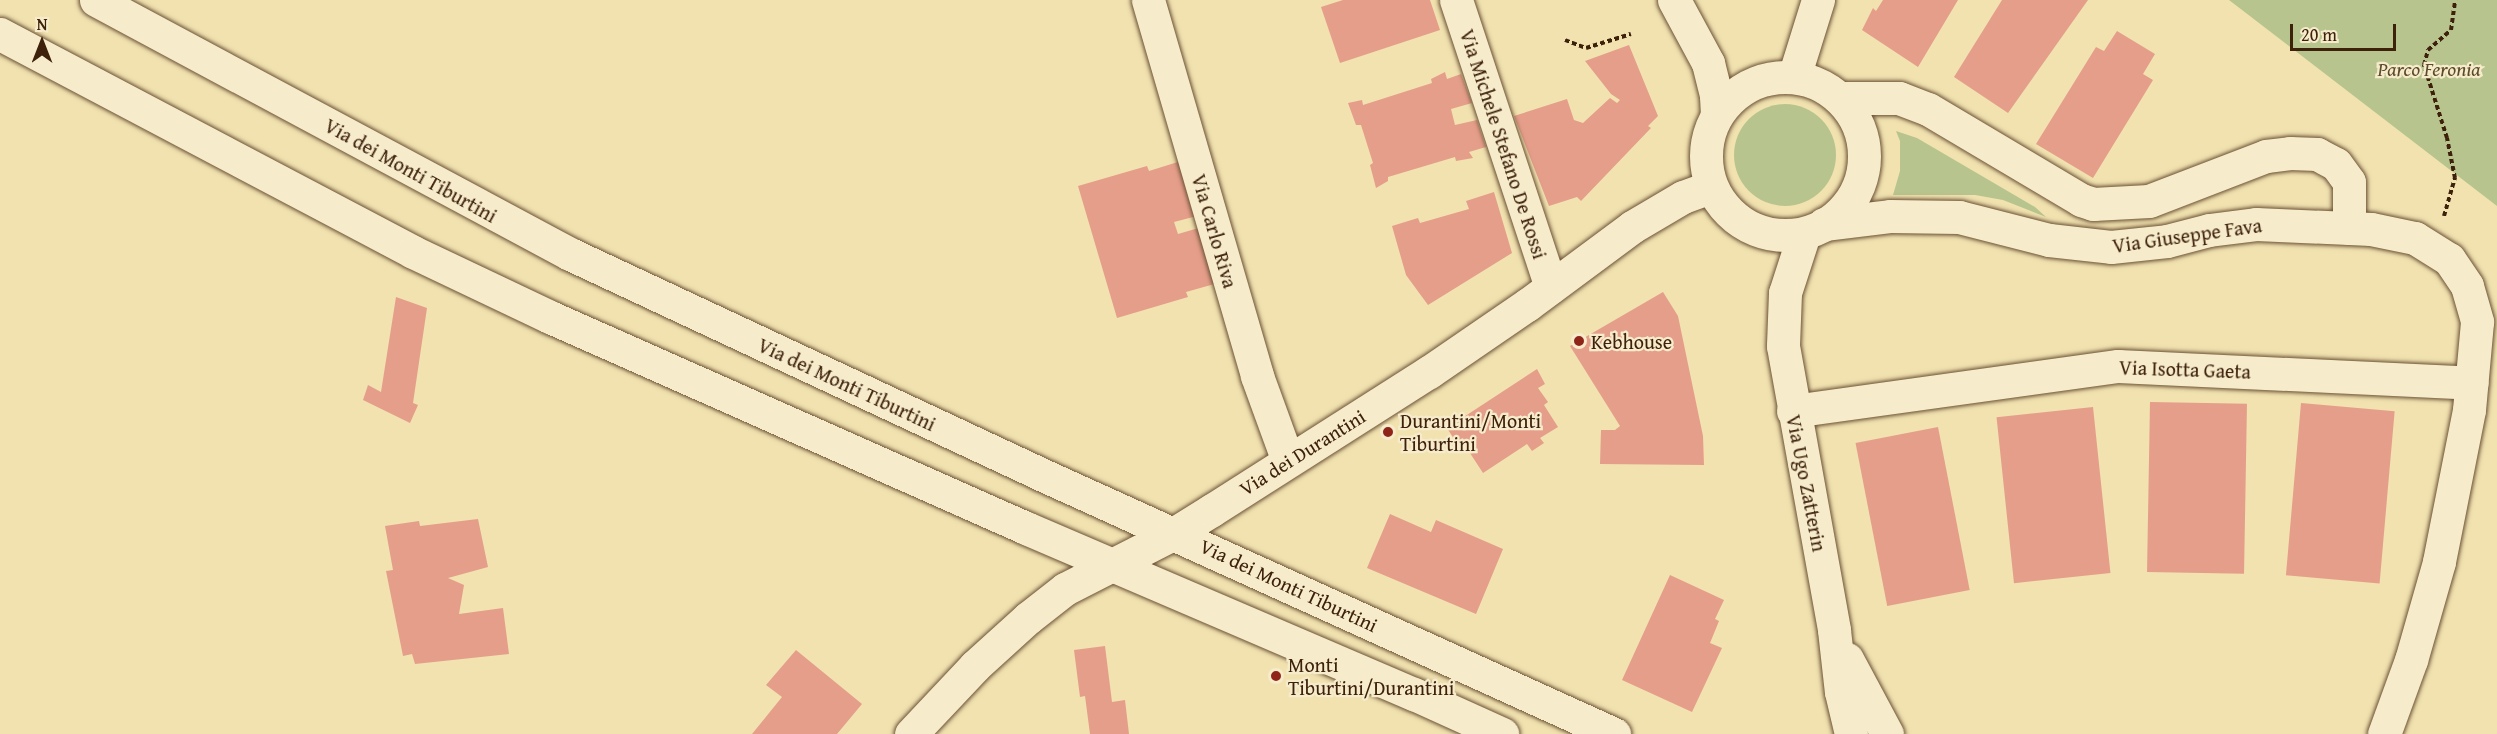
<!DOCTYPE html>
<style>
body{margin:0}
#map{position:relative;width:2497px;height:734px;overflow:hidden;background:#f1e2b0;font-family:"Gentium Book Plus",serif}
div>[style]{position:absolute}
.green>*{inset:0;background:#b8c48d}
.round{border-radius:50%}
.building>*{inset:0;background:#e59e8a;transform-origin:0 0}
.path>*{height:4px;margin-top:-2px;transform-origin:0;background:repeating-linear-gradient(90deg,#3e210b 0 4.5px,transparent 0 7.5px)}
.roads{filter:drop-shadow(0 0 2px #6b5134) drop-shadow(0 0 2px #6b5134)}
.street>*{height:33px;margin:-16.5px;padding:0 16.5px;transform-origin:16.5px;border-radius:16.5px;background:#f6eccc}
.secondary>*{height:33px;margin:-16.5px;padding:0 16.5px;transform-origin:16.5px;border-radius:16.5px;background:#f6eccc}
.secondary>.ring{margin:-16.5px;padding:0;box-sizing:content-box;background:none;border:33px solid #f6eccc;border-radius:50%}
.dots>*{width:16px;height:16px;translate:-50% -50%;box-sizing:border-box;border:3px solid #f6eccc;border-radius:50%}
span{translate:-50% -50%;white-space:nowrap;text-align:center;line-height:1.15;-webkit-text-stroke:4.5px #f6eccc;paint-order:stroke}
.park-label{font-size:20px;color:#5c4a2c;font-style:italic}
.street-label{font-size:20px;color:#3e210b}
.poi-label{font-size:20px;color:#3e210b}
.left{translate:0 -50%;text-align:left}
.north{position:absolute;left:12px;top:12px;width:60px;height:60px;-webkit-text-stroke:4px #f6eccc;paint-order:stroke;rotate:0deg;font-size:16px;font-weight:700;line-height:24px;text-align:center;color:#3e210b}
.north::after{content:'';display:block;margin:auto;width:21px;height:27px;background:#3e210b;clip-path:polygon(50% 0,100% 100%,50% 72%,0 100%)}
.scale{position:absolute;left:2290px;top:24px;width:106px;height:27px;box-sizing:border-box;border:3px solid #3e210b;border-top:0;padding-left:8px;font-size:18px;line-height:21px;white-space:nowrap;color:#3e210b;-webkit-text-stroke:4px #f6eccc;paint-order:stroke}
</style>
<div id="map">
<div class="green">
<div style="clip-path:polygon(2229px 0,2497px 0,2497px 206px)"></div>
<div class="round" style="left:1734px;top:104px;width:102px;height:102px"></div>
<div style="clip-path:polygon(1896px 131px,1917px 138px,2035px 207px,2046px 217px,2003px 200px,1975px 195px,1893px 195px,1900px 171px,1900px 141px)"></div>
</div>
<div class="building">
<div style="clip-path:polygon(1343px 0,1430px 0,1440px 30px,1340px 63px,1321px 7px)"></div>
<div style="clip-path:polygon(1883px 0,1958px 0,1918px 67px,1862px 30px,1873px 8px,1876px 11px)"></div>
<div style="clip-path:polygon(2002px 0,2088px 0,2008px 113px,1954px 77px)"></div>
<div style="clip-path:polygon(2117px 31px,2155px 54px,2143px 74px,2153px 80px,2093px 178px,2036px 144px,2096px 47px,2104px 51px)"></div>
<div style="clip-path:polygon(1629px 45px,1658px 116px,1648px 126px,1651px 128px,1581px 201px,1577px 197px,1549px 206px,1514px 116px,1567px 99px,1574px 120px,1583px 123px,1610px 98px,1617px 103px,1620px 100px,1611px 94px,1585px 61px)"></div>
<div style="clip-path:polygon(1445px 72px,1447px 79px,1461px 74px,1472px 103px,1451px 109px,1455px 125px,1477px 120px,1486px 147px,1469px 152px,1473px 158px,1456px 161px,1455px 157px,1388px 177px,1388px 181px,1376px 188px,1370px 165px,1373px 163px,1361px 125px,1356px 125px,1348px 103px,1362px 100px,1363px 105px,1432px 83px,1431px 79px)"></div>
<div style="clip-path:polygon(1181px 161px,1197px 216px,1174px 222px,1178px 234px,1202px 227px,1218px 283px,1186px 292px,1188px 297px,1117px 318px,1078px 186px,1147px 166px,1149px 171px)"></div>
<div style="clip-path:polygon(1494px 192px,1512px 253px,1428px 305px,1406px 275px,1392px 226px,1418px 218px,1420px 223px,1469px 209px,1466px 201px)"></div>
<div style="clip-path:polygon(1663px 292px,1678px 316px,1703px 436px,1704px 465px,1600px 464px,1601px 430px,1615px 430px,1620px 426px,1570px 346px)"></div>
<div style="clip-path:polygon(396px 297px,427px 308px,413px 403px,418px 405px,410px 423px,363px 400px,368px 385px,381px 392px)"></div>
<div style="clip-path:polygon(1537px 369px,1545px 384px,1538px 388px,1548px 402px,1544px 405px,1558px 427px,1540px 438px,1544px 443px,1532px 451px,1527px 444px,1483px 473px,1468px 450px,1463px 453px,1447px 428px)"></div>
<div style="left:2150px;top:402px;width:97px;height:170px;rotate:1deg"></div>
<div style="left:2301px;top:403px;width:94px;height:173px;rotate:5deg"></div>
<div style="left:2093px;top:407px;width:167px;height:97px;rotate:84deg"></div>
<div style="left:1938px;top:427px;width:166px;height:84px;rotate:79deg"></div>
<div style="clip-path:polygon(1390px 514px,1431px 532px,1436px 520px,1503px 549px,1476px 614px,1367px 568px)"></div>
<div style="clip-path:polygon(478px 519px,488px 567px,448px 578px,464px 585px,459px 614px,503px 608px,509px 654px,415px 664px,412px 654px,403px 656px,386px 571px,393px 570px,385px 526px,419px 521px,420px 526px)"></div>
<div style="clip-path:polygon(1670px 575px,1724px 600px,1715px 619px,1719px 621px,1710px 643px,1722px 648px,1692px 712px,1622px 680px)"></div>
<div style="clip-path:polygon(1105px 646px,1112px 702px,1125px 700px,1129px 734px,1090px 734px,1085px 696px,1080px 697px,1074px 650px)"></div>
<div style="clip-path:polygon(796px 650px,862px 704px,837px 734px,752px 734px,782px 697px,766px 685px)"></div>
</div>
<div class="path">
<div style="left:1565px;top:40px;width:22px;rotate:21deg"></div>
<div style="left:1586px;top:48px;width:47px;rotate:-17.3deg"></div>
<div style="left:2444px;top:216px;width:40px;rotate:-74deg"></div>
<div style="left:2455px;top:178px;width:41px;rotate:-101.3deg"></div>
<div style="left:2447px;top:138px;width:77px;rotate:-107.5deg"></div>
<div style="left:2424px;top:65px;width:16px;rotate:-75deg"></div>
<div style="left:2428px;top:50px;width:30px;rotate:-41deg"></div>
<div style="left:2451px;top:30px;width:30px;rotate:-82deg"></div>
</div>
<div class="roads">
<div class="street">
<div style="left:1148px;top:0;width:391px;rotate:73.8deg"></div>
<div style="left:1257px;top:376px;width:90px;rotate:70deg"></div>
<div style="left:1456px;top:0;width:302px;rotate:71.7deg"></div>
<div style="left:1674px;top:0;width:72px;rotate:61.6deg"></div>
<div style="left:1708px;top:63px;width:34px;rotate:76deg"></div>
<div style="left:1716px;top:96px;width:18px;rotate:87deg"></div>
<div style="left:1842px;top:98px;width:57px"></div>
<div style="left:1899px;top:98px;width:31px;rotate:21deg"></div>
<div style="left:1928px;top:109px;width:178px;rotate:30.7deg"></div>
<div style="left:2081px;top:200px;width:13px;rotate:18deg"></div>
<div style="left:2093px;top:204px;width:56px;rotate:-3.1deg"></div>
<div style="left:2149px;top:201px;width:125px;rotate:-21deg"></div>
<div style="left:2266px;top:156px;width:24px;rotate:-7deg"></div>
<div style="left:2290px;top:153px;width:27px;rotate:2deg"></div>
<div style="left:2317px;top:154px;width:21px;rotate:28deg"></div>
<div style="left:2336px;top:164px;width:22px;rotate:54deg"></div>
<div style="left:2349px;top:182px;width:46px;rotate:90deg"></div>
<div style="left:1824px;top:224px;width:66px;rotate:-6.9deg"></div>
<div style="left:1890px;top:216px;width:69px;rotate:0.8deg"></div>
<div style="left:1959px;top:217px;width:93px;rotate:14.3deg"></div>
<div style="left:2049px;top:240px;width:62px;rotate:6.4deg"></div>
<div style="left:2111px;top:247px;width:56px;rotate:-6.1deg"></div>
<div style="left:2167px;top:241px;width:43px;rotate:-14.7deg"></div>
<div style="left:2209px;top:230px;width:47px;rotate:-7.3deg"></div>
<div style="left:2256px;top:224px;width:115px;rotate:2.5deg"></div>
<div style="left:2371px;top:229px;width:45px;rotate:11.6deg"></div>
<div style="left:2415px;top:238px;width:40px;rotate:32deg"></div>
<div style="left:2449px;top:259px;width:32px;rotate:56deg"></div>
<div style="left:2467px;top:286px;width:37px;rotate:74deg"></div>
<div style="left:2477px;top:322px;width:88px;rotate:95.2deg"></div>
<div style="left:2469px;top:410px;width:155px;rotate:101.2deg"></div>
<div style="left:2439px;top:562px;width:102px;rotate:105.9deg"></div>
<div style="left:2411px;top:660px;width:79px;rotate:110deg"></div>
<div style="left:1804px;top:234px;width:62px;rotate:107.9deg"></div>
<div style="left:1785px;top:293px;width:53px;rotate:92.2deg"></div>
<div style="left:1783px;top:346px;width:289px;rotate:79.8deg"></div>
<div style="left:1834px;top:630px;width:62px;rotate:83.6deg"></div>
<div style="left:1841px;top:692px;width:43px;rotate:76.6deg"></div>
<div style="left:1793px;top:411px;width:328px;rotate:-7.9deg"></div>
<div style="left:2118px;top:366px;width:354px;rotate:2.7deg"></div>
<div style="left:1847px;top:659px;width:85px;rotate:61.9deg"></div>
</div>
<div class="secondary">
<div style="left:96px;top:0;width:538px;rotate:28.19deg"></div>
<div style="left:570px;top:254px;width:524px;rotate:25.05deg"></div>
<div style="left:1045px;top:476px;width:625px;rotate:24.39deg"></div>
<div style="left:0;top:34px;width:467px;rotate:27.8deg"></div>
<div style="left:413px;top:252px;width:152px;rotate:25.4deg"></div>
<div style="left:550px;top:317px;width:521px;rotate:23.91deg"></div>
<div style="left:1026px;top:528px;width:422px;rotate:23.2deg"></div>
<div style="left:1414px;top:694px;width:97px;rotate:24.4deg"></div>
<div class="ring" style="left:1706px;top:77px;width:125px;height:125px"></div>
<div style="left:1794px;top:77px;width:81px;rotate:-72.7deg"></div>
<div style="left:911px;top:734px;width:93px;rotate:-46.7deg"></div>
<div style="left:975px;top:666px;width:72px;rotate:-42.2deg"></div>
<div style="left:1028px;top:618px;width:47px;rotate:-38.1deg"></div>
<div style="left:1065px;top:589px;width:123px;rotate:-27deg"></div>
<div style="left:1175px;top:533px;width:44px;rotate:-31.9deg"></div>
<div style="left:1212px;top:510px;width:257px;rotate:-32.5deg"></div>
<div style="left:1429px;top:372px;width:119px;rotate:-34.4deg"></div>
<div style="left:1527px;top:305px;width:131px;rotate:-36.6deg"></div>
<div style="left:1632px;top:227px;width:59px;rotate:-30.5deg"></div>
<div style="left:1683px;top:197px;width:27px;rotate:-20deg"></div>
</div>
</div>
<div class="dots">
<div style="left:1579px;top:341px;background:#8f2418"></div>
<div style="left:1388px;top:432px;background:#8f2418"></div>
<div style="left:1276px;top:676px;background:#8f2418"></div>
</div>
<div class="park-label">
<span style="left:2429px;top:68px">Parco Feronia</span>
</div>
<div class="street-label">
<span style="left:1504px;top:144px;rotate:72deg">Via Michele Stefano De Rossi</span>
<span style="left:411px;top:170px;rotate:29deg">Via dei Monti Tiburtini</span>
<span style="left:1215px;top:231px;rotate:74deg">Via Carlo Riva</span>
<span style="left:2187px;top:235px;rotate:-8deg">Via Giuseppe Fava</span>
<span style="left:2185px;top:369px;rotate:2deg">Via Isotta Gaeta</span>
<span style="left:847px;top:384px;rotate:25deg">Via dei Monti Tiburtini</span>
<span style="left:1302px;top:452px;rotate:-32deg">Via dei Durantini</span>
<span style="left:1807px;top:483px;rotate:79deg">Via Ugo Zatterin</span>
<span style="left:1289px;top:585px;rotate:25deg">Via dei Monti Tiburtini</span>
</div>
<div class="poi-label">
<span class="left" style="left:1591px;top:341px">Kebhouse</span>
<span class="left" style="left:1400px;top:432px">Durantini/Monti<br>Tiburtini</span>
<span class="left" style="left:1288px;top:676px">Monti<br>Tiburtini/Durantini</span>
</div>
<div class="north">N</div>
<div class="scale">20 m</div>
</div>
